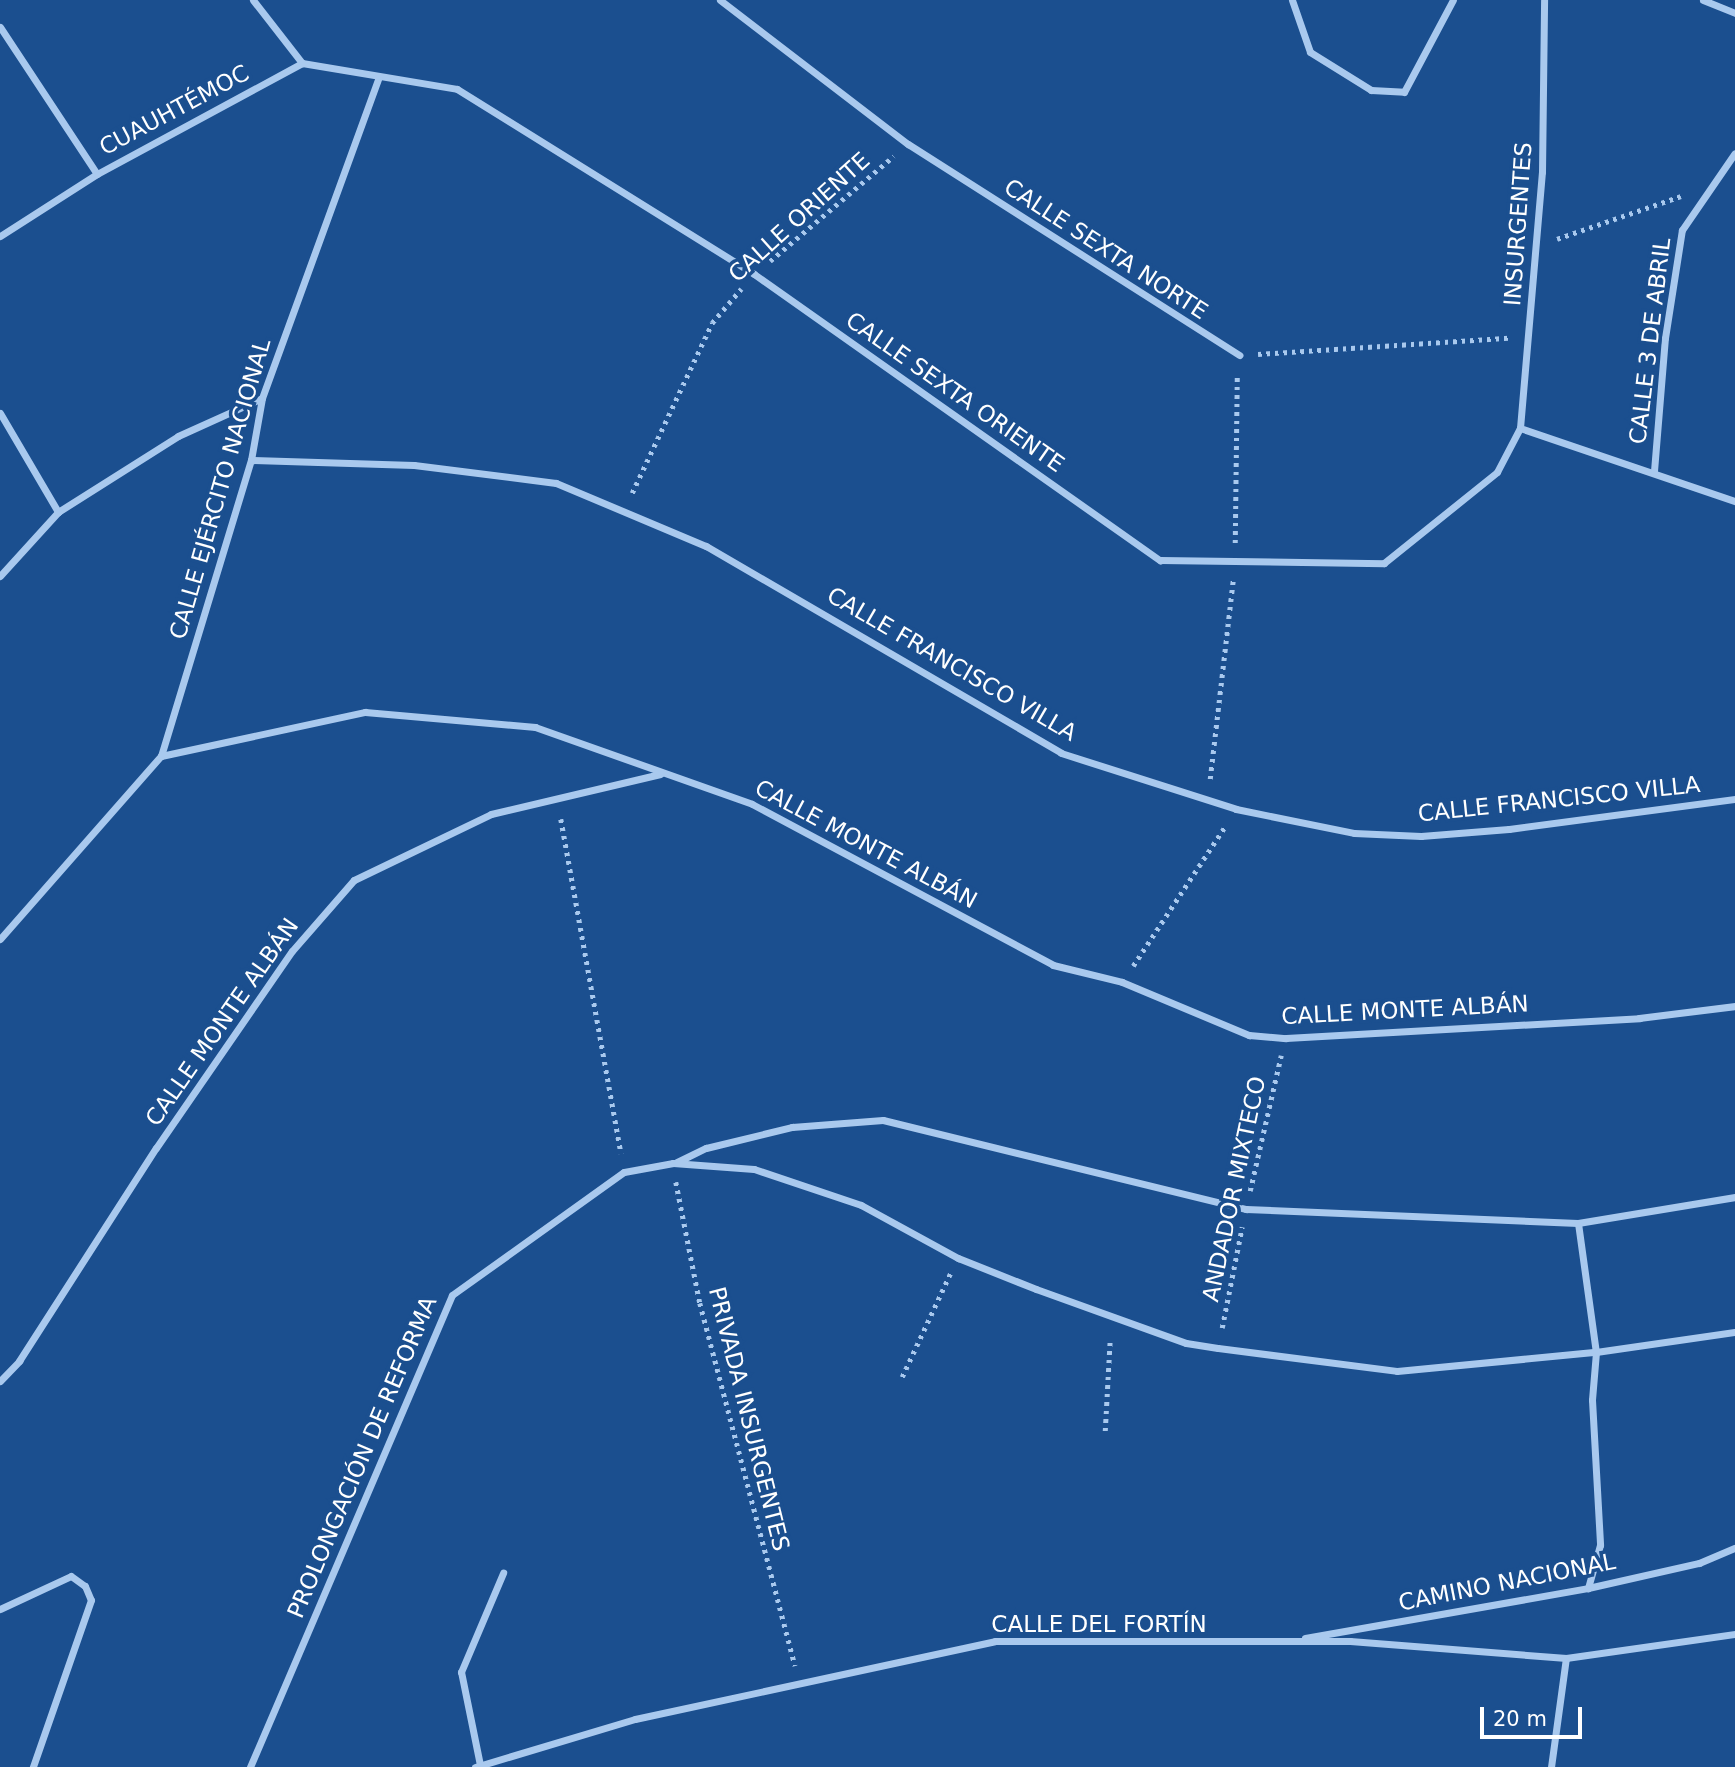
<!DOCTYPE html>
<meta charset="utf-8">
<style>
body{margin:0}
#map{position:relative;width:1735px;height:1767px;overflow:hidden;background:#1b4f8f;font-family:"DejaVu Sans",sans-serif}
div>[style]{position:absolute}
.path>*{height:4.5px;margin-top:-2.25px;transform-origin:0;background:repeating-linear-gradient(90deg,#a9c9ee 0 3.5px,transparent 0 8.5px)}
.street>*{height:7px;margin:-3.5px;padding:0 3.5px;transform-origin:3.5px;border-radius:3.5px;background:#a9c9ee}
span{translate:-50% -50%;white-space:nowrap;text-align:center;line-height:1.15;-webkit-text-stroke:7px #1b4f8f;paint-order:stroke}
.street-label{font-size:23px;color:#fff}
.scale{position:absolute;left:1480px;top:1707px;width:102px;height:32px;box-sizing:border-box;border:4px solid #fff;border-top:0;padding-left:9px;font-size:21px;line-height:24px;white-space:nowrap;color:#fff;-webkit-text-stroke:5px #1b4f8f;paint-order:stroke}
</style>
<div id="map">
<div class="path">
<div style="left:1557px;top:239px;width:131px;rotate:-19.1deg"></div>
<div style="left:770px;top:261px;width:162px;rotate:-40.3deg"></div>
<div style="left:1258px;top:354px;width:251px;rotate:-3.7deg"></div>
<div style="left:632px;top:493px;width:188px;rotate:-64.8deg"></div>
<div style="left:712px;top:323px;width:45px;rotate:-49.5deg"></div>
<div style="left:1235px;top:543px;width:170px;rotate:-89.3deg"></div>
<div style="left:1210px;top:779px;width:201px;rotate:-83.4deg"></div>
<div style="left:561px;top:819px;width:340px;rotate:79.8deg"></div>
<div style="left:1133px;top:966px;width:169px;rotate:-56.6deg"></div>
<div style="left:676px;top:1182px;width:123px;rotate:78.8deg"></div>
<div style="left:700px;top:1303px;width:375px;rotate:75.3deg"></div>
<div style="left:1250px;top:1191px;width:139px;rotate:-77.1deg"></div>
<div style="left:1222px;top:1328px;width:103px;rotate:-78.8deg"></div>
<div style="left:902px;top:1377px;width:114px;rotate:-65deg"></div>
<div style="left:1105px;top:1431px;width:93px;rotate:-86.9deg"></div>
</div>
<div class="street">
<div style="left:253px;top:0;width:80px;rotate:52.1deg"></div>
<div style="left:720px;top:0;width:237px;rotate:37.5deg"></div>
<div style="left:908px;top:144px;width:393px;rotate:32.5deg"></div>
<div style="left:1292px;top:0;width:55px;rotate:70.9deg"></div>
<div style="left:1310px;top:52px;width:72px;rotate:31.9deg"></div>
<div style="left:1371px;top:90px;width:33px;rotate:3deg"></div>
<div style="left:1404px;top:92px;width:104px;rotate:-62deg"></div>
<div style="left:1703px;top:0;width:35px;rotate:22deg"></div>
<div style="left:0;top:27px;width:176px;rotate:56.6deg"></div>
<div style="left:0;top:236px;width:115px;rotate:-32.6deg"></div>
<div style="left:97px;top:174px;width:233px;rotate:-28.4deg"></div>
<div style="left:302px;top:63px;width:157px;rotate:9.5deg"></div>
<div style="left:457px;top:89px;width:350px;rotate:31.9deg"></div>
<div style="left:754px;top:274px;width:497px;rotate:35.2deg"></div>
<div style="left:1160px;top:560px;width:224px;rotate:0.8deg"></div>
<div style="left:1384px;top:563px;width:145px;rotate:-38.8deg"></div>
<div style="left:1497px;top:472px;width:50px;rotate:-62.4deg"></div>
<div style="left:1520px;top:428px;width:257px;rotate:-85.1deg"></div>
<div style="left:1542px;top:172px;width:172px;rotate:-89.3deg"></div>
<div style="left:0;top:413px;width:115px;rotate:59.6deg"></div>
<div style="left:1520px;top:428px;width:227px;rotate:18.8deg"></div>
<div style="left:251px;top:460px;width:163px;rotate:1.8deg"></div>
<div style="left:414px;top:465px;width:143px;rotate:7.2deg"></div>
<div style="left:556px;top:483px;width:163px;rotate:22.8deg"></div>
<div style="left:706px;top:546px;width:411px;rotate:30.2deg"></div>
<div style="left:1061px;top:753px;width:184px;rotate:17.7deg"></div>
<div style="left:1236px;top:809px;width:120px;rotate:11.5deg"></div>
<div style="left:1354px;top:833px;width:67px;rotate:2.6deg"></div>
<div style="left:1421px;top:836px;width:88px;rotate:-4.5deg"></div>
<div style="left:1509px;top:829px;width:228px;rotate:-7.6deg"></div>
<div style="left:1654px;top:471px;width:133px;rotate:-85.3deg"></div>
<div style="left:1665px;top:338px;width:109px;rotate:-81.1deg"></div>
<div style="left:1682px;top:230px;width:93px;rotate:-55.5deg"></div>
<div style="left:0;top:576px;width:86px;rotate:-47.8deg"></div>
<div style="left:58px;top:512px;width:142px;rotate:-32.3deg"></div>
<div style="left:178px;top:436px;width:92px;rotate:-24.3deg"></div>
<div style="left:161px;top:756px;width:309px;rotate:-73.1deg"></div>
<div style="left:251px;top:460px;width:63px;rotate:-79.9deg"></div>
<div style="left:262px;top:398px;width:342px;rotate:-70deg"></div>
<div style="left:0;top:939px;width:244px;rotate:-48.7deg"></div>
<div style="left:161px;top:756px;width:209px;rotate:-12.2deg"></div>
<div style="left:365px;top:712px;width:171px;rotate:5deg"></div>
<div style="left:535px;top:727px;width:230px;rotate:19.5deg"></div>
<div style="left:752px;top:804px;width:341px;rotate:28.1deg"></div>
<div style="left:1053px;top:965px;width:71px;rotate:13.8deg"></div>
<div style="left:1122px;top:982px;width:138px;rotate:22.7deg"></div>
<div style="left:1249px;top:1035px;width:37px;rotate:5deg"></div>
<div style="left:1286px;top:1038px;width:354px;rotate:-3.2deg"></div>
<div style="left:1639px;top:1018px;width:97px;rotate:-7.1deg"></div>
<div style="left:677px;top:1162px;width:32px;rotate:-26deg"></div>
<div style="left:706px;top:1148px;width:89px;rotate:-13.7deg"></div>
<div style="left:792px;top:1127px;width:91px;rotate:-4.4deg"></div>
<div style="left:883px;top:1120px;width:374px;rotate:13.8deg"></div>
<div style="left:1246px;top:1209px;width:332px;rotate:2.4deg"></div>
<div style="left:1578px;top:1223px;width:159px;rotate:-9.4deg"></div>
<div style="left:1578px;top:1223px;width:130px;rotate:82.1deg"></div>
<div style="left:1596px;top:1352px;width:48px;rotate:94.8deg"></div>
<div style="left:1592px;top:1400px;width:145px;rotate:86.8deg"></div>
<div style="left:1600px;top:1545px;width:45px;rotate:105.6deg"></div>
<div style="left:0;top:1381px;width:28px;rotate:-46deg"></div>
<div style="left:19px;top:1361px;width:253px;rotate:-57.3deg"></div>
<div style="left:156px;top:1148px;width:239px;rotate:-55.4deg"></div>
<div style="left:292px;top:951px;width:94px;rotate:-48.9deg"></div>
<div style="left:354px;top:880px;width:152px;rotate:-25.7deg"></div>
<div style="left:491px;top:814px;width:174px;rotate:-13.3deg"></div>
<div style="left:0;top:1609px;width:78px;rotate:-24.9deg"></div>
<div style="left:71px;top:1576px;width:17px;rotate:36deg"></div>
<div style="left:85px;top:1586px;width:15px;rotate:67deg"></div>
<div style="left:91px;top:1600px;width:177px;rotate:109.2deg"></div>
<div style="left:1305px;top:1638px;width:287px;rotate:-10deg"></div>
<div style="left:1588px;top:1588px;width:114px;rotate:-12.7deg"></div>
<div style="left:1699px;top:1563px;width:39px;rotate:-23deg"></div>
<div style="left:480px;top:1765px;width:95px;rotate:-101.5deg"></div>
<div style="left:461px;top:1672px;width:108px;rotate:-67deg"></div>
<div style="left:250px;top:1767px;width:513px;rotate:-66.83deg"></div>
<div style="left:452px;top:1295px;width:211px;rotate:-35.6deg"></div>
<div style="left:624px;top:1172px;width:50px;rotate:-10.4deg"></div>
<div style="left:673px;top:1163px;width:81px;rotate:4.2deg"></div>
<div style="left:754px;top:1169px;width:113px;rotate:18.6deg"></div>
<div style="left:861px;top:1205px;width:111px;rotate:28.7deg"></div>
<div style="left:958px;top:1258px;width:84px;rotate:21.7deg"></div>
<div style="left:1036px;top:1289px;width:159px;rotate:19.8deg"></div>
<div style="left:1186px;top:1343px;width:32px;rotate:9deg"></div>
<div style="left:1218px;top:1348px;width:180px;rotate:7.3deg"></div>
<div style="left:1397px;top:1371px;width:200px;rotate:-5.5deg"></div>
<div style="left:1596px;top:1352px;width:140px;rotate:-8.2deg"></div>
<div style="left:475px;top:1767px;width:167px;rotate:-16.7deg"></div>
<div style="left:635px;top:1719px;width:368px;rotate:-12.2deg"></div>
<div style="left:995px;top:1641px;width:355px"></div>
<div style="left:1350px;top:1641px;width:217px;rotate:4.5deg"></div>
<div style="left:1566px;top:1658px;width:171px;rotate:-8.1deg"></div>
<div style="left:1551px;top:1767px;width:110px;rotate:-82.2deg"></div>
</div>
<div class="street-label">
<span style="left:174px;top:110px;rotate:-28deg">CUAUHTÉMOC</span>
<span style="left:799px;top:217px;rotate:-42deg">CALLE ORIENTE</span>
<span style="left:1518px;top:224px;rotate:-86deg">INSURGENTES</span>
<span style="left:1106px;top:249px;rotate:33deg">CALLE SEXTA NORTE</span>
<span style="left:1650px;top:341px;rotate:-83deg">CALLE 3 DE ABRIL</span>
<span style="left:955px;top:392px;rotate:35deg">CALLE SEXTA ORIENTE</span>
<span style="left:220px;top:489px;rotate:-74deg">CALLE EJÉRCITO NACIONAL</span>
<span style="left:952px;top:664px;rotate:30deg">CALLE FRANCISCO VILLA</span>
<span style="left:1559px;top:799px;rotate:-6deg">CALLE FRANCISCO VILLA</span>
<span style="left:866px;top:844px;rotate:28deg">CALLE MONTE ALBÁN</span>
<span style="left:1405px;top:1010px;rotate:-3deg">CALLE MONTE ALBÁN</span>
<span style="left:222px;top:1022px;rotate:-55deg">CALLE MONTE ALBÁN</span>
<span style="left:1234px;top:1189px;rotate:-78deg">ANDADOR MIXTECO</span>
<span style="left:749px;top:1419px;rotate:76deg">PRIVADA INSURGENTES</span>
<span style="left:362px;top:1457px;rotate:-67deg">PROLONGACIÓN DE REFORMA</span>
<span style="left:1507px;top:1582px;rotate:-11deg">CAMINO NACIONAL</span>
<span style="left:1099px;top:1624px">CALLE DEL FORTÍN</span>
</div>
<div class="scale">20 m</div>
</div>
